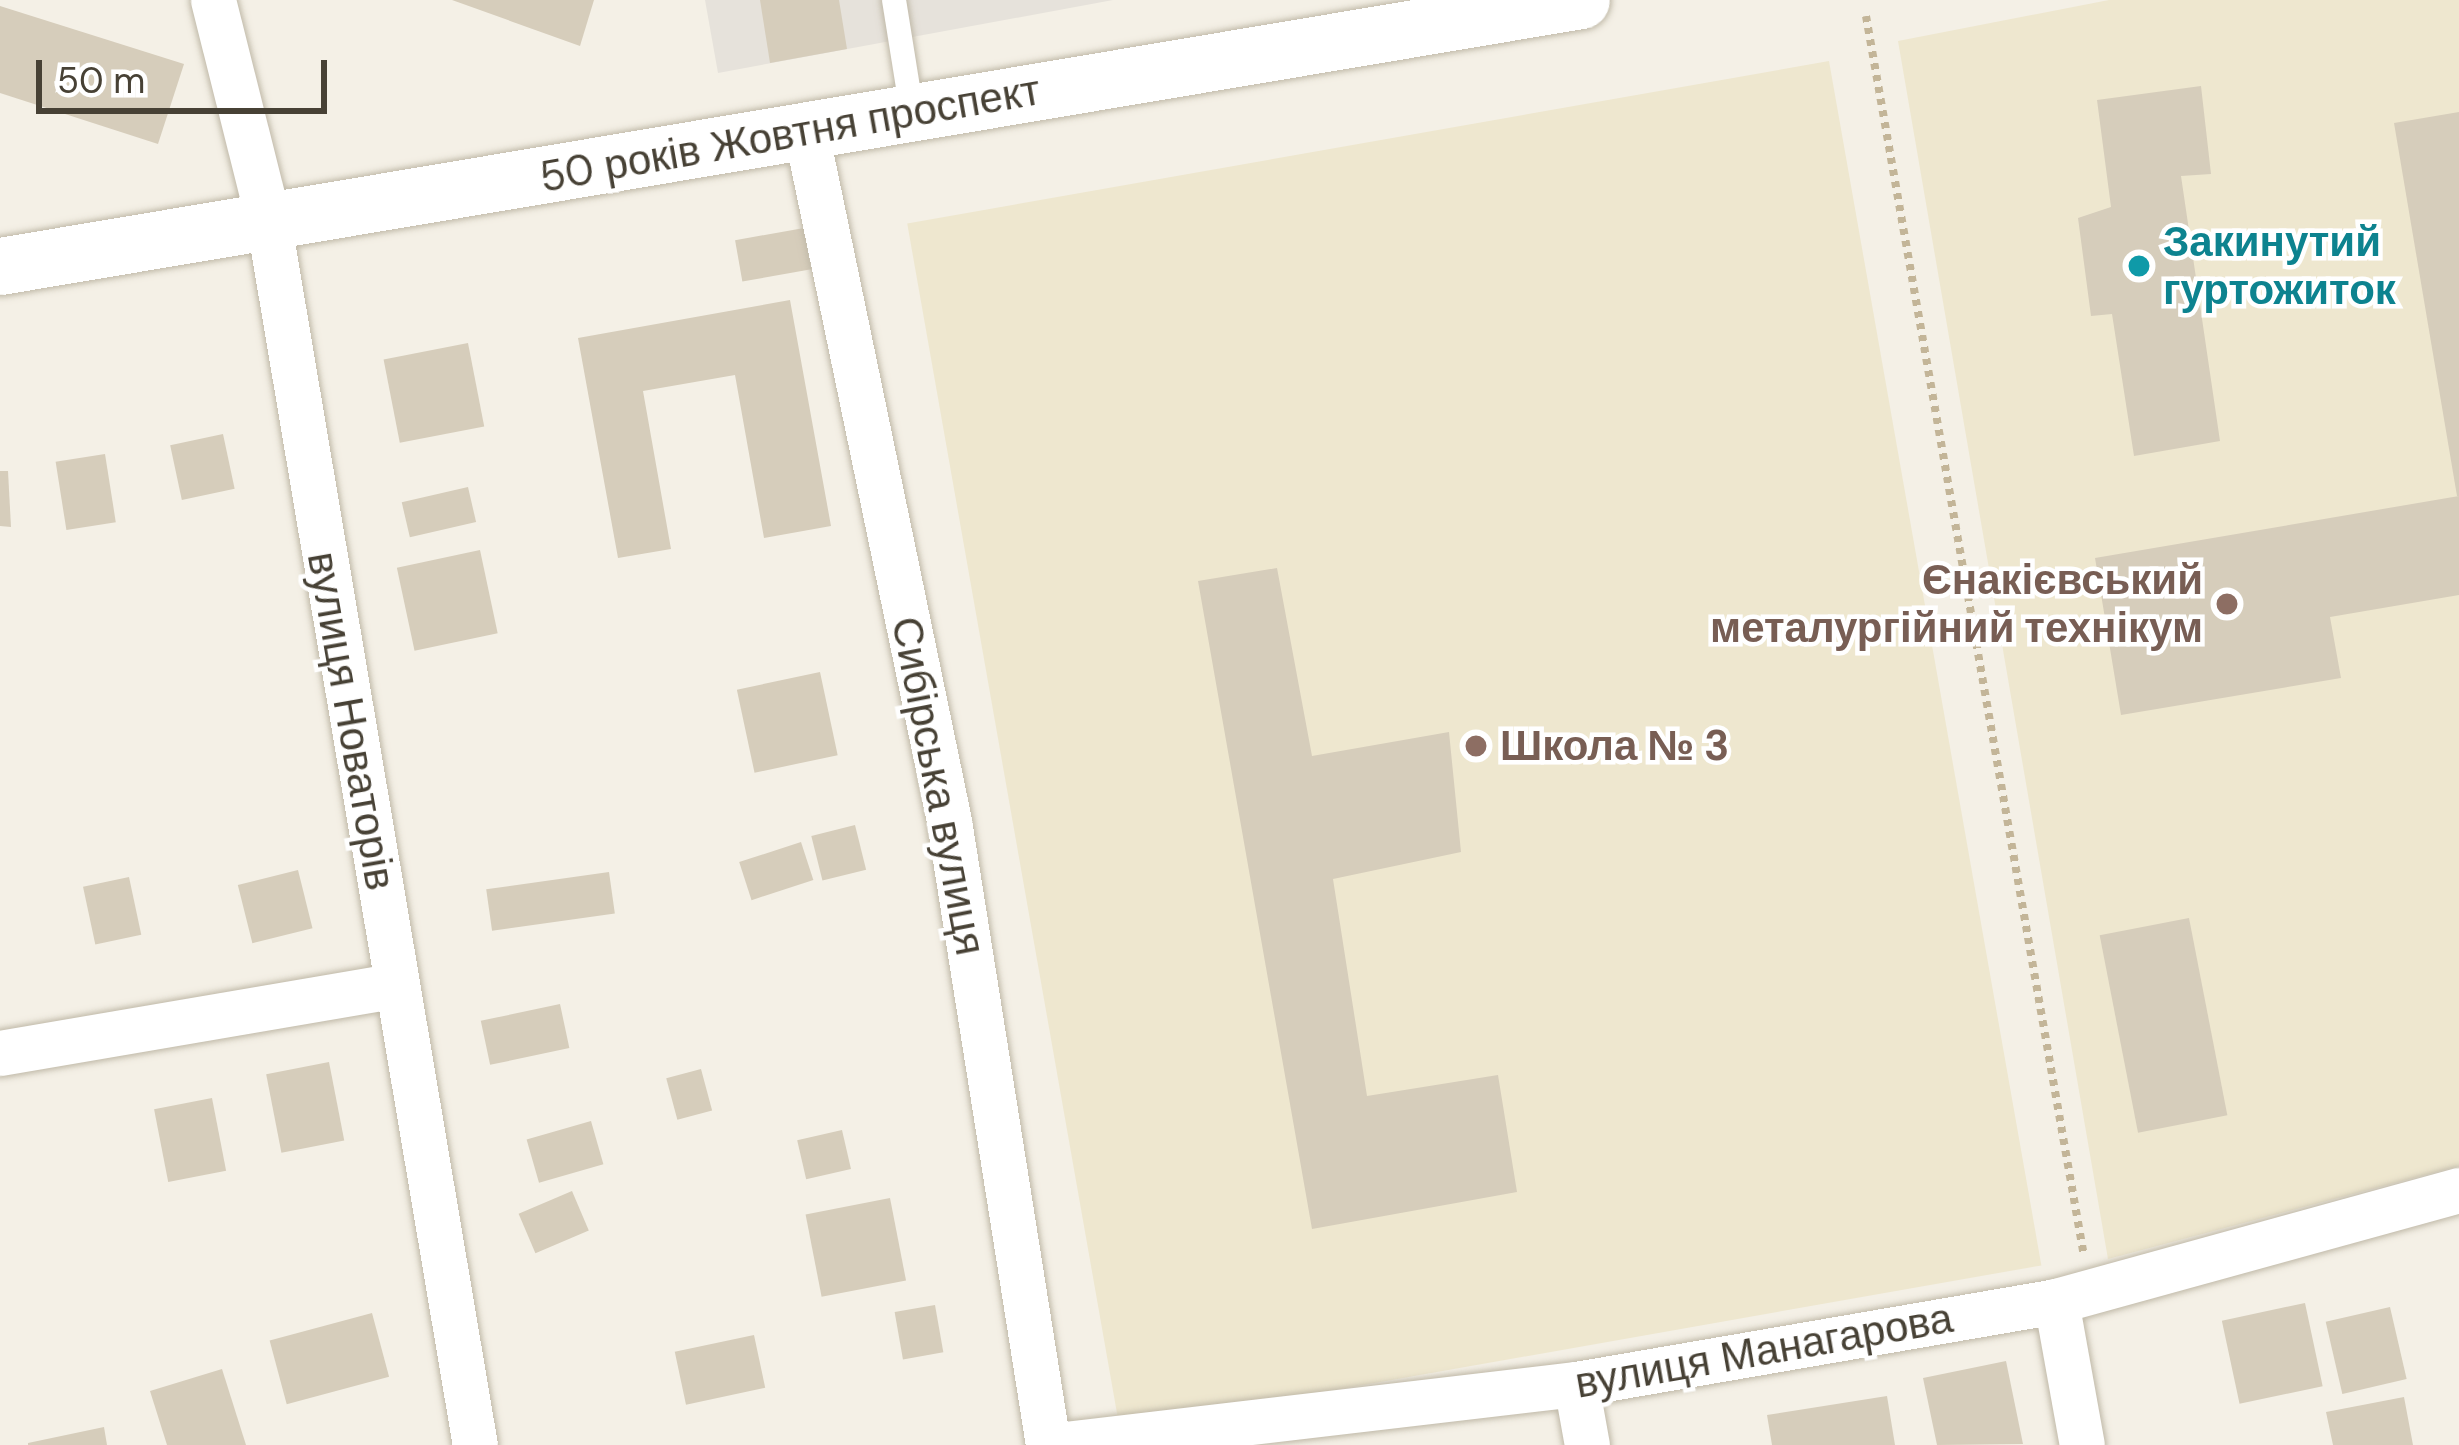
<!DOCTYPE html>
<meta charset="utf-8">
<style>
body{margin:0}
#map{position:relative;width:2459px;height:1445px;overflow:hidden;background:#f4f0e6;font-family:"DM Sans",sans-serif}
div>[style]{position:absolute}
.industrial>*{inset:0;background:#e6e2db}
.education>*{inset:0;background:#eee7cf;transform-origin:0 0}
.building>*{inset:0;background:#d6cdbb;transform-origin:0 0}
.path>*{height:8px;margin-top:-4px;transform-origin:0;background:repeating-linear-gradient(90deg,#c3b598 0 6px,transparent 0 12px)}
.roads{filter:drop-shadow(0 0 3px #c0b9a8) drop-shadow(0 0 3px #c0b9a8)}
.service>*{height:24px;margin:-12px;padding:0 12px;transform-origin:12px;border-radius:12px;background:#fff}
.minor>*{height:45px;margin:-22.5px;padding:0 22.5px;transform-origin:22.5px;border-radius:22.5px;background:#fff}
.tertiary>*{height:57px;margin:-28.5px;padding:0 28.5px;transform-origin:28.5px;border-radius:28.5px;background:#fff}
.dots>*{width:33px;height:33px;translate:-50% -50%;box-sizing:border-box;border:6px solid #fff;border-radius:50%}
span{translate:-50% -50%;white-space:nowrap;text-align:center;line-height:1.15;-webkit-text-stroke:9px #fff;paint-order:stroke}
.street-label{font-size:42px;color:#474135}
.culture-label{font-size:42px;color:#0d838f;font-weight:700}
.left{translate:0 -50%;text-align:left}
.education-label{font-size:42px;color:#785e54;font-weight:700}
.right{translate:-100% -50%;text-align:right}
.scale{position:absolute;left:36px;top:60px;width:291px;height:54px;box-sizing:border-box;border:6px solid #474135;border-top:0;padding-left:15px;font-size:36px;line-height:42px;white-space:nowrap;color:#474135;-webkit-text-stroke:9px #fff;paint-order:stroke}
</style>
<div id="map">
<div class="industrial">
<div style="clip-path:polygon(705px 0,1113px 0,718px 73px)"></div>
</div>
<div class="education">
<div style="clip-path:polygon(2109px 0,2459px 0,2459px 1166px,2108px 1259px,1898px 41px)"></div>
<div style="left:1829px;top:61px;width:1223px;height:936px;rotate:80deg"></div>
</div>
<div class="building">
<div style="clip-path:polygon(452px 0,594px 0,580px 46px)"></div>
<div style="clip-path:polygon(760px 0,839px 0,847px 49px,770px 63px)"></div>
<div style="clip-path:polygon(0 6px,184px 64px,158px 144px,0 93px)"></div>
<div style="clip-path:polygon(2201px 86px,2211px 174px,2181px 176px,2220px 441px,2134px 456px,2112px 314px,2091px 316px,2078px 218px,2111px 207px,2097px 100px)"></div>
<div style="clip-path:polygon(2459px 112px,2459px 496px,2457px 496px,2394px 123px)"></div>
<div style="left:804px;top:228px;width:42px;height:70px;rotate:80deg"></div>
<div style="clip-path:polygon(790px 300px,831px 526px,764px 538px,735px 375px,643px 391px,671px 549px,618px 558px,578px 338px)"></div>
<div style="left:468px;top:343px;width:85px;height:86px;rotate:79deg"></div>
<div style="left:223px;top:434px;width:56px;height:54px;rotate:78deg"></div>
<div style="left:105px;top:454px;width:69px;height:50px;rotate:81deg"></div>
<div style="clip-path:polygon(0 471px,8px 471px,11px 527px,0 526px)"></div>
<div style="left:468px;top:487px;width:36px;height:68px;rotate:77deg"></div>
<div style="clip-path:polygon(2459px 496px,2459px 595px,2330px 617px,2341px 678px,2121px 715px,2095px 558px)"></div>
<div style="left:480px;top:550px;width:85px;height:85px;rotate:78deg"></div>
<div style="clip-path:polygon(1277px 568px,1312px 756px,1449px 732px,1461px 852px,1333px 879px,1367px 1096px,1498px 1075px,1517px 1192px,1312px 1229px,1198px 581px)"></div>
<div style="left:820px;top:672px;width:85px;height:85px;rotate:78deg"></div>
<div style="left:855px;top:825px;width:46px;height:45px;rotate:76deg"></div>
<div style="left:801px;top:842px;width:40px;height:65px;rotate:72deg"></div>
<div style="left:298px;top:870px;width:60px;height:62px;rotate:76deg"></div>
<div style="left:609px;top:872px;width:42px;height:124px;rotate:82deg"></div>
<div style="left:129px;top:877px;width:59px;height:47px;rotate:78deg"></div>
<div style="left:2189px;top:918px;width:201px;height:91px;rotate:79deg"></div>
<div style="left:560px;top:1004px;width:45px;height:81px;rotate:78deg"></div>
<div style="left:329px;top:1062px;width:80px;height:64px;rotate:79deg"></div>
<div style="left:701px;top:1069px;width:43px;height:36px;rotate:75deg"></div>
<div style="left:212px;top:1098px;width:74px;height:59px;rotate:79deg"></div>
<div style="left:591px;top:1121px;width:45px;height:67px;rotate:74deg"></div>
<div style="left:842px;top:1130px;width:40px;height:46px;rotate:77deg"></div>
<div style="left:572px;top:1191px;width:43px;height:58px;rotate:67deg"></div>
<div style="left:890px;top:1198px;width:84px;height:86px;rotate:79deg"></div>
<div style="left:2305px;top:1303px;width:85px;height:85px;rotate:78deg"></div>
<div style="left:935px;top:1305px;width:48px;height:41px;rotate:80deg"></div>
<div style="left:2390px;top:1307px;width:74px;height:66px;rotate:77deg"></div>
<div style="left:372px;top:1313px;width:66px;height:106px;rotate:75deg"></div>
<div style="left:754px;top:1335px;width:54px;height:81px;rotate:78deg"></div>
<div style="clip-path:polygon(2006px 1361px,2023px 1444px,1937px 1445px,1923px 1378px)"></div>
<div style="clip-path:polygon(222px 1369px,246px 1445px,167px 1445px,150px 1391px)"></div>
<div style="clip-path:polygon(1887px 1396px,1895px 1445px,1772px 1445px,1767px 1415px)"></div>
<div style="clip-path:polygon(2404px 1397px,2413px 1445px,2333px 1445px,2326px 1412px)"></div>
<div style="clip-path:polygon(104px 1427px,107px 1445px,28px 1445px,28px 1443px)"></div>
</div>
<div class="path">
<div style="left:1866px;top:16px;width:1259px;rotate:80.03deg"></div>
</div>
<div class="roads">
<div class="service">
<div style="left:894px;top:0;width:114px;rotate:80.9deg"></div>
</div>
<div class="minor">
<div style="left:213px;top:0;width:226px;rotate:75.9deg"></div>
<div style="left:268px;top:219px;width:1243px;rotate:80.42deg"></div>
<div style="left:806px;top:132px;width:704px;rotate:78.27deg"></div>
<div style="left:949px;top:821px;width:632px;rotate:80.98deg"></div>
<div style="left:0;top:1053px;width:402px;rotate:-9.7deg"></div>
<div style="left:2056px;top:1301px;width:146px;rotate:79.8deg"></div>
<div style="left:1576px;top:1384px;width:62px;rotate:79.8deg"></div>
<div style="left:1056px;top:1445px;width:524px;rotate:-6.69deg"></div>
<div style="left:1576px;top:1384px;width:487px;rotate:-9.8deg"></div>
<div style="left:2056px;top:1301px;width:418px;rotate:-15.4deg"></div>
</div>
<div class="tertiary">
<div style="left:0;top:266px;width:1603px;rotate:-9.55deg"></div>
</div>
</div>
<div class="dots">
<div style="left:2139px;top:266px;background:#0f9aa8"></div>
<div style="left:2227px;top:604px;background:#8d6e63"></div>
<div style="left:1476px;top:746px;background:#8d6e63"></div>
</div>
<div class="street-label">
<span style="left:790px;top:134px;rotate:-10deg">50 років Жовтня проспект</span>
<span style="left:351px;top:721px;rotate:80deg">вулиця Новаторів</span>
<span style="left:938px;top:786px;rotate:79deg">Сибірська вулиця</span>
<span style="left:1764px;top:1351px;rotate:-10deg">вулиця Манагарова</span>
</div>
<div class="culture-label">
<span class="left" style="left:2163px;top:266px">Закинутий<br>гуртожиток</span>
</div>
<div class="education-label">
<span class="right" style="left:2203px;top:604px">Єнакієвський<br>металургійний технікум</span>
<span class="left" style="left:1500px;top:746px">Школа № 3</span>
</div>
<div class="scale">50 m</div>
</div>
